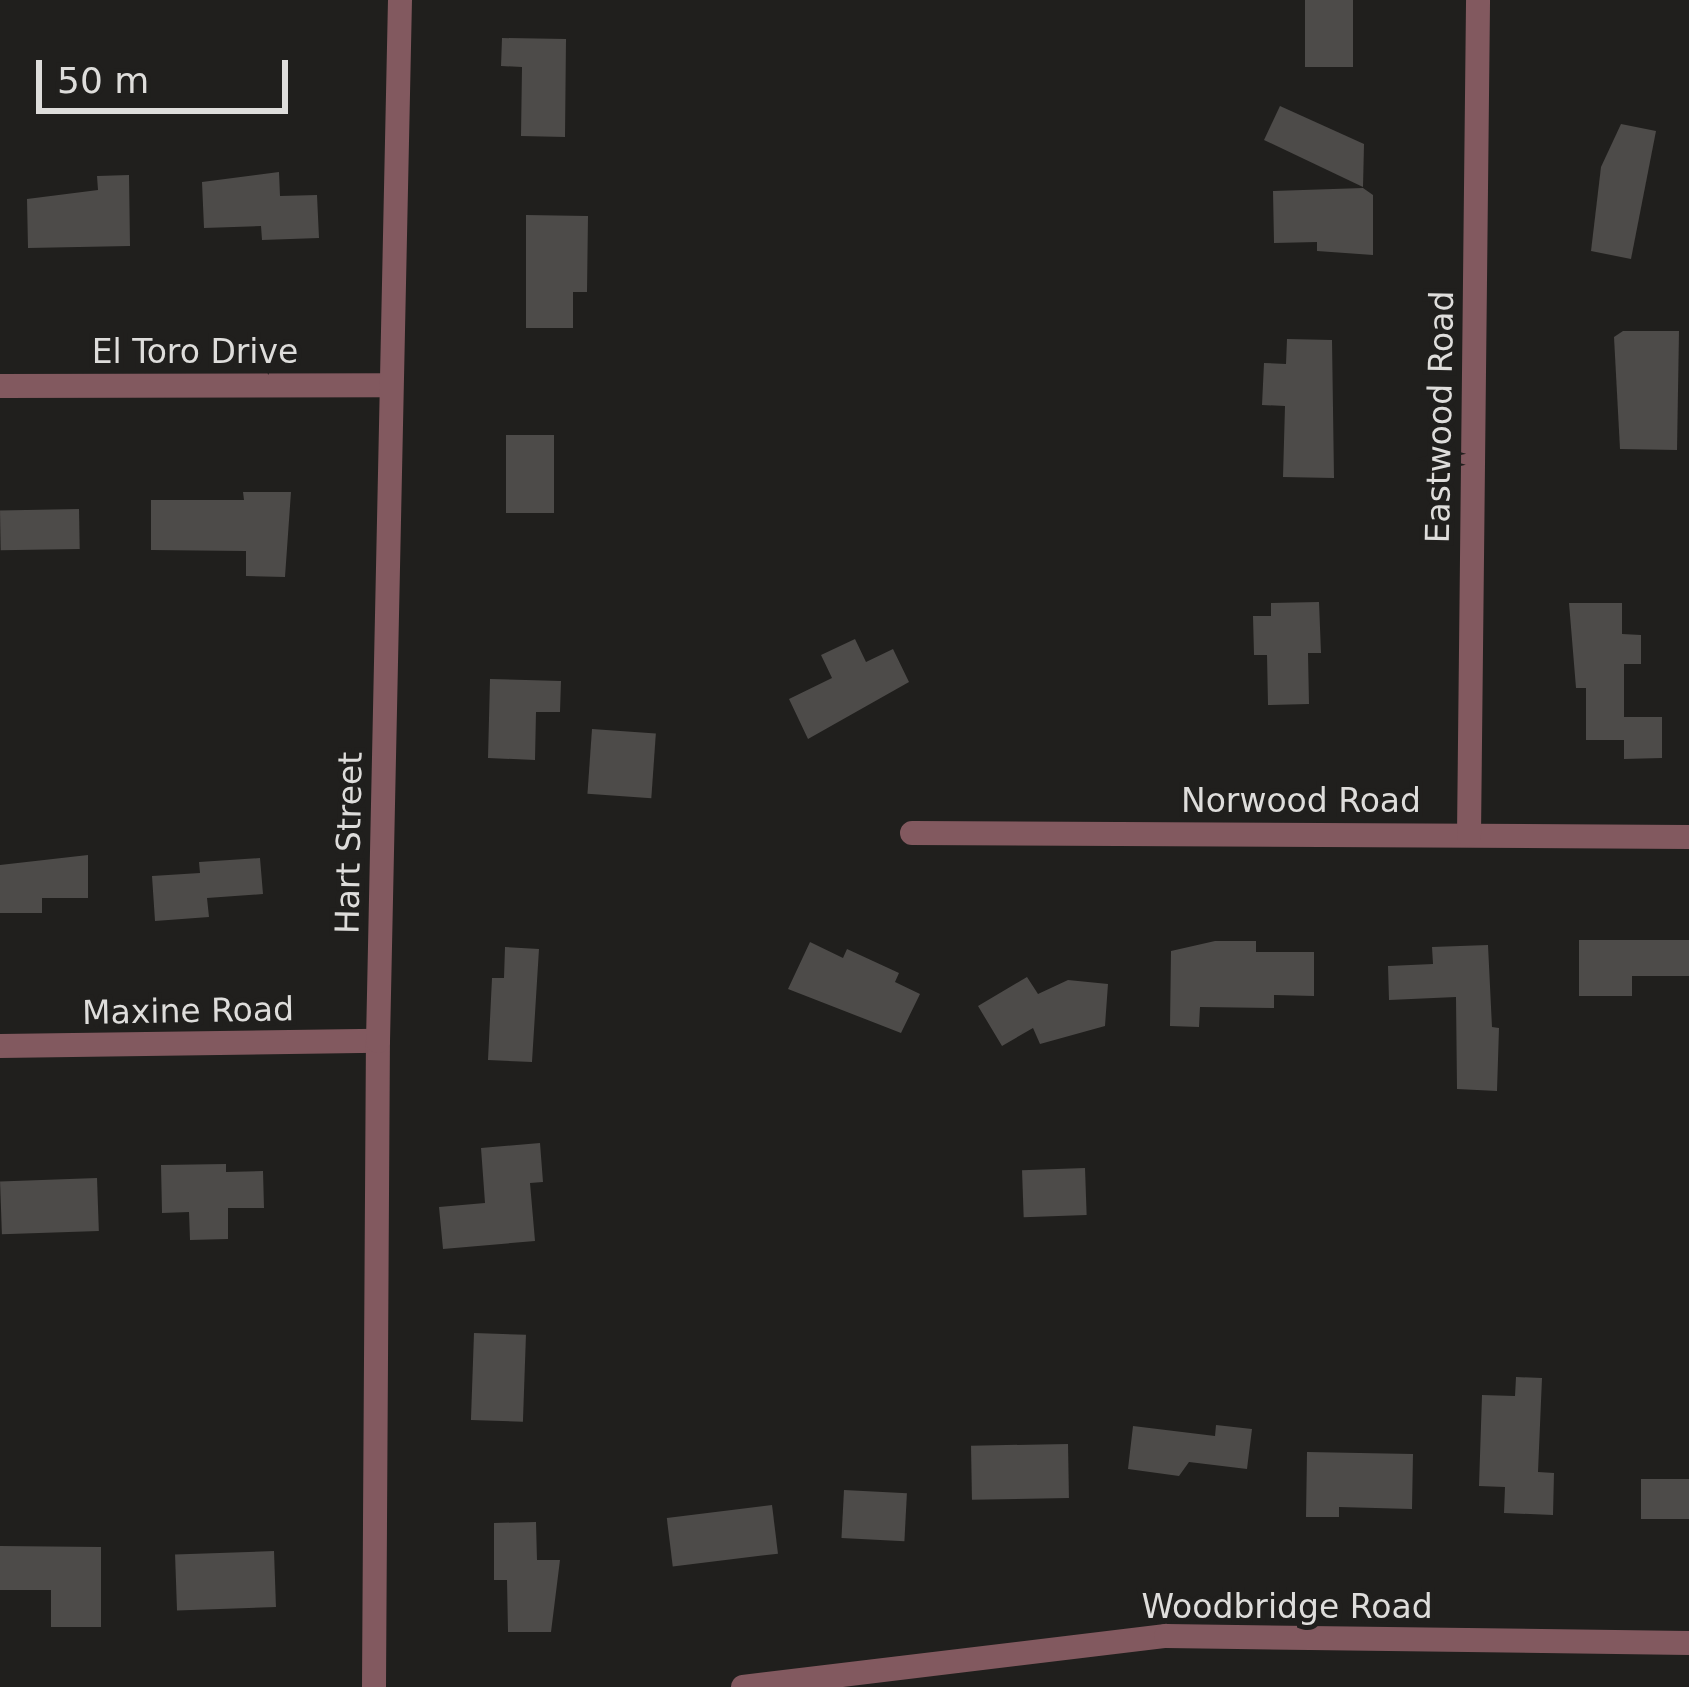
<!DOCTYPE html>
<style>
body{margin:0}
#map{position:relative;width:1689px;height:1687px;overflow:hidden;background:#201f1d;font-family:"DejaVu Sans",sans-serif}
div>[style]{position:absolute}
.building>*{inset:0;background:#4d4b49;transform-origin:0 0}
.minor>*{height:24px;margin:-12px;padding:0 12px;transform-origin:12px;border-radius:12px;background:#82595f}
span{translate:-50% -50%;white-space:nowrap;text-align:center;line-height:1.15;-webkit-text-stroke:10px #201f1d;paint-order:stroke}
.street-label{font-size:33px;color:#dedddb}
.scale{position:absolute;left:36px;top:60px;width:252px;height:54px;box-sizing:border-box;border:6px solid #dedddb;border-top:0;padding-left:15px;font-size:36px;line-height:42px;white-space:nowrap;color:#dedddb;-webkit-text-stroke:9px #201f1d;paint-order:stroke}
</style>
<div id="map">
<div class="building">
<div style="left:1305px;top:0;width:48px;height:67px"></div>
<div style="clip-path:polygon(502px 38px,566px 39px,565px 137px,521px 136px,522px 67px,501px 66px)"></div>
<div style="clip-path:polygon(1280px 106px,1364px 144px,1363px 187px,1264px 140px)"></div>
<div style="clip-path:polygon(1621px 124px,1656px 131px,1631px 259px,1591px 251px,1601px 167px)"></div>
<div style="clip-path:polygon(279px 172px,280px 196px,317px 195px,319px 238px,262px 240px,261px 226px,204px 228px,202px 182px)"></div>
<div style="clip-path:polygon(129px 175px,130px 246px,28px 248px,27px 199px,98px 190px,97px 176px)"></div>
<div style="clip-path:polygon(1363px 188px,1373px 195px,1373px 255px,1317px 251px,1317px 242px,1274px 243px,1273px 191px)"></div>
<div style="clip-path:polygon(526px 215px,588px 216px,587px 292px,573px 292px,573px 328px,526px 328px)"></div>
<div style="clip-path:polygon(1623px 331px,1679px 331px,1677px 450px,1620px 449px,1614px 337px)"></div>
<div style="clip-path:polygon(1287px 339px,1332px 340px,1334px 478px,1283px 477px,1285px 406px,1262px 405px,1264px 363px,1286px 364px)"></div>
<div style="left:506px;top:435px;width:48px;height:78px"></div>
<div style="clip-path:polygon(243px 492px,291px 492px,285px 577px,246px 576px,246px 551px,151px 550px,151px 500px,244px 500px)"></div>
<div style="left:79px;top:509px;width:40px;height:79px;rotate:89deg"></div>
<div style="clip-path:polygon(1319px 602px,1321px 653px,1308px 653px,1309px 704px,1268px 705px,1267px 655px,1254px 655px,1253px 616px,1271px 616px,1271px 603px)"></div>
<div style="clip-path:polygon(1569px 603px,1622px 603px,1622px 634px,1641px 635px,1641px 664px,1624px 664px,1624px 717px,1662px 717px,1662px 758px,1624px 759px,1624px 740px,1586px 740px,1586px 688px,1576px 688px)"></div>
<div style="clip-path:polygon(855px 639px,866px 662px,893px 649px,909px 682px,808px 739px,789px 699px,832px 678px,821px 655px)"></div>
<div style="clip-path:polygon(490px 679px,561px 681px,560px 712px,536px 712px,535px 760px,488px 758px)"></div>
<div style="left:592px;top:729px;width:64px;height:65px;rotate:4deg"></div>
<div style="clip-path:polygon(88px 855px,88px 898px,42px 898px,42px 913px,0 913px,0 865px)"></div>
<div style="clip-path:polygon(260px 858px,263px 894px,207px 898px,209px 917px,155px 921px,152px 876px,200px 873px,199px 862px)"></div>
<div style="clip-path:polygon(1579px 940px,1689px 940px,1689px 976px,1632px 976px,1632px 996px,1579px 996px)"></div>
<div style="clip-path:polygon(1215px 941px,1256px 941px,1256px 952px,1314px 952px,1314px 996px,1274px 995px,1274px 1008px,1200px 1007px,1199px 1027px,1170px 1026px,1171px 951px)"></div>
<div style="clip-path:polygon(810px 942px,843px 958px,847px 949px,899px 973px,895px 982px,920px 994px,901px 1033px,788px 989px)"></div>
<div style="clip-path:polygon(1488px 945px,1492px 1027px,1499px 1028px,1497px 1091px,1457px 1089px,1456px 997px,1389px 1000px,1388px 966px,1433px 964px,1432px 947px)"></div>
<div style="clip-path:polygon(505px 947px,539px 949px,532px 1062px,488px 1060px,492px 978px,504px 978px)"></div>
<div style="clip-path:polygon(1027px 977px,1038px 994px,1068px 980px,1108px 984px,1105px 1026px,1040px 1044px,1033px 1028px,1002px 1046px,978px 1006px)"></div>
<div style="clip-path:polygon(540px 1143px,543px 1182px,530px 1183px,535px 1241px,443px 1249px,439px 1207px,485px 1203px,481px 1148px)"></div>
<div style="clip-path:polygon(226px 1164px,226px 1172px,263px 1171px,264px 1208px,228px 1208px,228px 1239px,190px 1240px,189px 1212px,162px 1213px,161px 1165px)"></div>
<div style="left:1085px;top:1168px;width:47px;height:63px;rotate:88deg"></div>
<div style="left:97px;top:1178px;width:53px;height:97px;rotate:88deg"></div>
<div style="left:474px;top:1333px;width:52px;height:87px;rotate:2deg"></div>
<div style="clip-path:polygon(1516px 1377px,1542px 1378px,1538px 1472px,1554px 1473px,1553px 1515px,1504px 1513px,1505px 1487px,1479px 1486px,1482px 1395px,1515px 1396px)"></div>
<div style="clip-path:polygon(1216px 1425px,1252px 1429px,1247px 1469px,1189px 1462px,1179px 1476px,1128px 1469px,1133px 1426px,1215px 1436px)"></div>
<div style="left:1068px;top:1444px;width:54px;height:97px;rotate:89deg"></div>
<div style="clip-path:polygon(1307px 1452px,1413px 1454px,1412px 1509px,1339px 1507px,1339px 1517px,1306px 1517px)"></div>
<div style="left:1641px;top:1479px;width:48px;height:40px"></div>
<div style="left:844px;top:1490px;width:63px;height:48px;rotate:3deg"></div>
<div style="left:772px;top:1505px;width:49px;height:106px;rotate:83deg"></div>
<div style="clip-path:polygon(536px 1522px,537px 1560px,560px 1560px,551px 1632px,508px 1632px,507px 1580px,494px 1580px,494px 1523px)"></div>
<div style="clip-path:polygon(0 1546px,101px 1547px,101px 1627px,51px 1627px,51px 1590px,0 1590px)"></div>
<div style="left:274px;top:1551px;width:56px;height:99px;rotate:88deg"></div>
</div>
<div class="minor">
<div style="left:0;top:386px;width:391px;rotate:-0.1deg"></div>
<div style="left:912px;top:833px;width:777px;rotate:0.29deg"></div>
<div style="left:1469px;top:835px;width:835px;rotate:-89.38deg"></div>
<div style="left:0;top:1046px;width:378px;rotate:-0.8deg"></div>
<div style="left:374px;top:1687px;width:646px;rotate:-89.65deg"></div>
<div style="left:378px;top:1041px;width:1041px;rotate:-88.79deg"></div>
<div style="left:743px;top:1687px;width:426px;rotate:-6.9deg"></div>
<div style="left:1166px;top:1636px;width:523px;rotate:0.77deg"></div>
</div>
<div class="street-label">
<span style="left:195px;top:352px">El Toro Drive</span>
<span style="left:1440px;top:417px;rotate:-89deg">Eastwood Road</span>
<span style="left:1301px;top:801px">Norwood Road</span>
<span style="left:349px;top:843px;rotate:-89deg">Hart Street</span>
<span style="left:188px;top:1011px;rotate:-1deg">Maxine Road</span>
<span style="left:1287px;top:1607px">Woodbridge Road</span>
</div>
<div class="scale">50 m</div>
</div>
